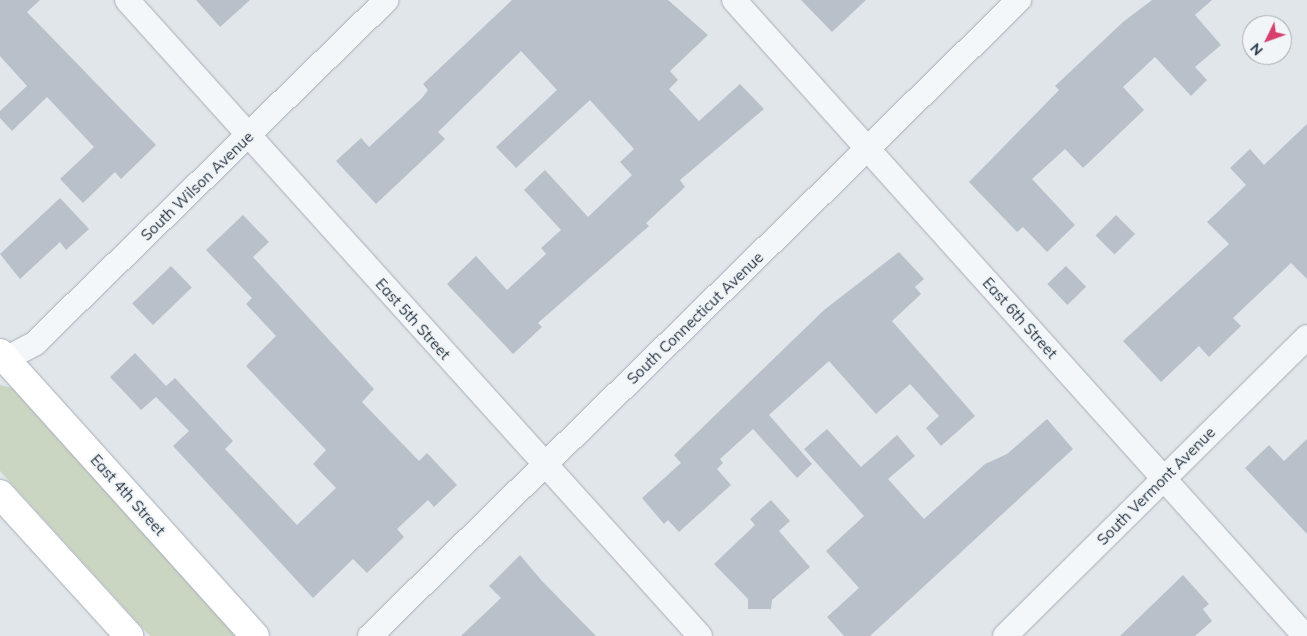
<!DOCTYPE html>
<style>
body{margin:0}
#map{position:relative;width:1307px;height:636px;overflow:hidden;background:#e1e6eb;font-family:Mulish,sans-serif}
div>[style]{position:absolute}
.green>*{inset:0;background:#cad5c2}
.building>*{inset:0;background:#b8c0c9;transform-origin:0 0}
.roads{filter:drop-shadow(0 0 1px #a6aeb6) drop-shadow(0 0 1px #a6aeb6)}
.street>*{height:24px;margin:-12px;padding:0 12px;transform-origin:12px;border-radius:12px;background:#f4f7f9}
.secondary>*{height:28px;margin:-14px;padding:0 14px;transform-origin:14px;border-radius:14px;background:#fff}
span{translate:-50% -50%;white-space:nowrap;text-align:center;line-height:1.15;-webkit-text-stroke:4px #f1f5f8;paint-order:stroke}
.street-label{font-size:15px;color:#283644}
.north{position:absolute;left:1242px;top:15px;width:50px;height:50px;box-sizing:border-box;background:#f1f5f8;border:1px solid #a1a9b0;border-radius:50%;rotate:228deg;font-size:14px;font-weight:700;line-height:20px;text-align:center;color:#283644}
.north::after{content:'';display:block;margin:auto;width:18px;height:22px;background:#d7406c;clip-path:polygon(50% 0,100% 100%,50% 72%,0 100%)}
</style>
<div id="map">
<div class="green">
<div style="clip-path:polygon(0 385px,12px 388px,236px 636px,150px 636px,0 471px)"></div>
</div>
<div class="building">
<div style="clip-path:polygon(0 0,40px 0,27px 12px,156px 145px,121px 179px,115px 172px,83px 203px,60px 179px,94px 147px,47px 97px,12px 131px,0 118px,0 111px,27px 86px,0 56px)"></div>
<div style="clip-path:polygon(196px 0,250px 0,220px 27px)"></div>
<div style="clip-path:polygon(512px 0,668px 0,708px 35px,670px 71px,678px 80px,669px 89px,699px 121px,740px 84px,764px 109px,680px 180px,685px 187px,646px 223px,649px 226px,538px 323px,542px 327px,513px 354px,447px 284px,476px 256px,507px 290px,546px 254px,541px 248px,561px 230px,524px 190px,545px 170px,588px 217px,632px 175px,620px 162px,634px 149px,590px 100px,516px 168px,496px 147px,557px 90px,521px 51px,438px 132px,445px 139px,376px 204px,336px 161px,361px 138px,369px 147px,422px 98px,428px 90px,423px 84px)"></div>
<div style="clip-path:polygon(801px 0,866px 0,832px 32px)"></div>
<div style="clip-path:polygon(1152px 0,1212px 0,1195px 15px,1221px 45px,1195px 67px,1207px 80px,1191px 96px,1155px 57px,1123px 87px,1144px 110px,1083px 168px,1065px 149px,1032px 179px,1075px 225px,1047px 252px,1023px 227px,1017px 232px,969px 182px,1059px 90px,1055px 86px,1123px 22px)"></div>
<div style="clip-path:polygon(1307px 124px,1307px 279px,1291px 263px,1233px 318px,1241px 326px,1209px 357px,1199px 346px,1161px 382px,1123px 341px,1229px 244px,1207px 222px,1246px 185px,1230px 168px,1250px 149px,1264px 165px)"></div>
<div style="clip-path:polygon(60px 198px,89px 229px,66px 250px,60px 242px,20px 279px,0 254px)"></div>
<div style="clip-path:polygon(243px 215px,269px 242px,253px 257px,374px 389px,362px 402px,419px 461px,427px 453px,457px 485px,434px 507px,428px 500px,397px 529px,404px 537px,367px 573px,353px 559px,313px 598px,173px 446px,189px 431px,156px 397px,141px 410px,110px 377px,135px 353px,166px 386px,175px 378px,233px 441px,225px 449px,297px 525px,336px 488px,313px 464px,326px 450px,246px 366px,276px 336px,246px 304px,252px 298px,206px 250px)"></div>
<div style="left:1116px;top:215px;width:27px;height:29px;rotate:45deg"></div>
<div style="clip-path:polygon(899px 252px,924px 279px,915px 287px,921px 294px,892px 321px,975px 416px,941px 446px,926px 428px,939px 416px,910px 384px,876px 414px,829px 361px,769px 415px,812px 464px,797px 478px,753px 429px,720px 459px,723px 463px,717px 469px,731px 485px,679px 532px,668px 520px,664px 524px,642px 498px,681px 463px,674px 455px,824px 310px)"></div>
<div style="left:171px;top:266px;width:30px;height:54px;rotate:46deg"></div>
<div style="left:1066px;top:266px;width:29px;height:26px;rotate:46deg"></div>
<div style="clip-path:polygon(1047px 419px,1073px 449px,870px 636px,844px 636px,827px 617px,859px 588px,826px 551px,864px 516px,804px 449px,827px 429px,861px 467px,897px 435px,915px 456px,888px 479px,924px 519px,985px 464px,1007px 454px)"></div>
<div style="clip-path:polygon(1307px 439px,1307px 534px,1245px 468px,1269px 445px,1284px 461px)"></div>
<div style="clip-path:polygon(771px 500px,790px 521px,779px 531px,810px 567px,772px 600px,771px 609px,748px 609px,748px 599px,714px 564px,755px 525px,750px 519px)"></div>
<div style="clip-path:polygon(520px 555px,542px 581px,596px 636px,461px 636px,501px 598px,489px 586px)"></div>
<div style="clip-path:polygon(1183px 575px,1209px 604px,1203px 609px,1212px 621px,1195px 636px,1120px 636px)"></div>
</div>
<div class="roads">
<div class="street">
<div style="left:127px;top:0;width:856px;rotate:47.98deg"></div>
<div style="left:734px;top:0;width:855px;rotate:48.08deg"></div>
<div style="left:0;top:362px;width:40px;rotate:-28deg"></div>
<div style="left:35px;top:343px;width:491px;rotate:-44.3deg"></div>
<div style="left:370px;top:636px;width:909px;rotate:-44.42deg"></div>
<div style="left:1005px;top:636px;width:425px;rotate:-44.7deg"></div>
</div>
<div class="secondary">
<div style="left:0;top:353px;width:381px;rotate:48deg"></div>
<div style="left:0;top:494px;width:192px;rotate:47.7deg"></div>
</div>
</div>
<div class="street-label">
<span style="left:197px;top:186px;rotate:-44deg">South Wilson Avenue</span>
<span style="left:695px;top:318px;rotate:-44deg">South Connecticut Avenue</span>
<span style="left:1020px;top:318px;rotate:48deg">East 6th Street</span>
<span style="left:413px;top:319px;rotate:48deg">East 5th Street</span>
<span style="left:1156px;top:486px;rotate:-45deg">South Vermont Avenue</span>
<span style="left:128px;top:495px;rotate:48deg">East 4th Street</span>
</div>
<div class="north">N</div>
</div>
